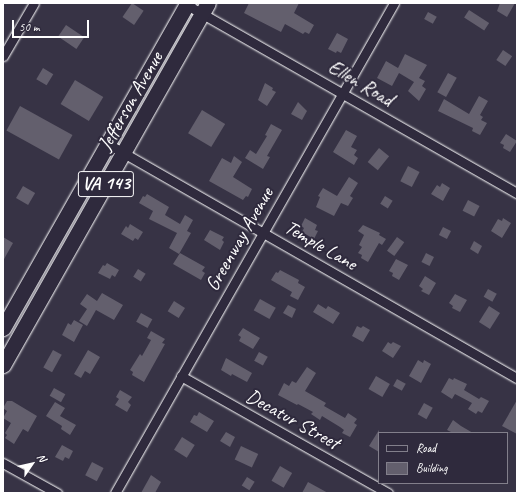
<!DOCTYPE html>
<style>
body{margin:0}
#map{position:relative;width:520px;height:496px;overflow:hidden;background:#373345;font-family:Caveat,sans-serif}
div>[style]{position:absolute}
.building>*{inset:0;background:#635f6d;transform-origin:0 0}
.roads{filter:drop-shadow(0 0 1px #fff) drop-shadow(0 0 1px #fff)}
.street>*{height:9px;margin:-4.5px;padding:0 4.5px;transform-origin:4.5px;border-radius:4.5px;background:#2f2a3d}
.primary>*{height:15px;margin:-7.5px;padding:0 7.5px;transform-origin:7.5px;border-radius:7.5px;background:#2f2a3d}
span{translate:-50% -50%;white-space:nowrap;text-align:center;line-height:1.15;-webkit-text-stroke:4px #2f2a3d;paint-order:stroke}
.shield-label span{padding:1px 3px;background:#2f2a3d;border:1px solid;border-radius:3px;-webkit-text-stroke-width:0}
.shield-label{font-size:19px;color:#fff;font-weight:700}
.street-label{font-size:20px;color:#fff}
.frame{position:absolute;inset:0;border:4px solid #fff;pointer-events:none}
.legend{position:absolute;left:378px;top:432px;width:130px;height:52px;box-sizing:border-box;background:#2f2a3d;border:1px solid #827f8b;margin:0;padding:5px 7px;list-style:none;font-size:12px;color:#fff}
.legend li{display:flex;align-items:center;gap:8px;height:20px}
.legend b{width:20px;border:1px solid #827f8b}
.north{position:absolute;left:12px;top:444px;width:40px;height:40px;-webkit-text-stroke:3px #2f2a3d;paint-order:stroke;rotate:56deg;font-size:11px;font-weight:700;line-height:16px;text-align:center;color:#fff}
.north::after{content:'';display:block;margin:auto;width:14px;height:18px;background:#fff;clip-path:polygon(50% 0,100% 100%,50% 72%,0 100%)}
.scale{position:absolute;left:12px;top:20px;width:77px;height:18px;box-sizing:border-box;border:2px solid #fff;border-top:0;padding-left:5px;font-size:12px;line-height:14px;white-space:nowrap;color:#fff;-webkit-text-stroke:3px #2f2a3d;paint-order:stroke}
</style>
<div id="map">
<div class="building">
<div style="left:132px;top:3px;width:14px;height:17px;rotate:34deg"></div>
<div style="clip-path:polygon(249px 3px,299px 3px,294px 13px,314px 25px,309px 34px,305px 32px,303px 34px,285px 24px,281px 32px,244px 13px)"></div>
<div style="clip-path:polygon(500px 3px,515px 3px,507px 17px,497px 11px)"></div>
<div style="left:469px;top:10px;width:24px;height:9px;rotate:33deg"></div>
<div style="left:428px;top:12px;width:10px;height:8px;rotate:29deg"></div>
<div style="left:66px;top:25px;width:22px;height:14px;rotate:34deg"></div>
<div style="clip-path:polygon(337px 33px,348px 39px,341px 53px,337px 51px,336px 53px,328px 49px)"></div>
<div style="left:503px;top:50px;width:11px;height:12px;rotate:34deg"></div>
<div style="clip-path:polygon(405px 54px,427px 65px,419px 78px,425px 81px,422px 86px,426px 89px,419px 101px,408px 91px,414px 82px,399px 73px,392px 86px,377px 78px,386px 61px,398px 68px)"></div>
<div style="left:43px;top:68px;width:12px;height:13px;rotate:31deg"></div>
<div style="left:448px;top:73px;width:10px;height:22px;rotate:29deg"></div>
<div style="left:75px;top:80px;width:33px;height:28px;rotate:31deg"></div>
<div style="clip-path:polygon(265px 83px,273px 88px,272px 90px,276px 92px,267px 106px,258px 100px)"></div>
<div style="clip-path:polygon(479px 96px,488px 101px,480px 115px,483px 117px,481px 120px,487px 123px,480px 135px,472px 131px,473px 128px,438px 111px,444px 99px,469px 114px)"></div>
<div style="clip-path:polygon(298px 102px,307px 111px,302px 120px,291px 114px)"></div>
<div style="left:20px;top:106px;width:60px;height:28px;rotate:29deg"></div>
<div style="left:202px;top:110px;width:27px;height:27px;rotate:31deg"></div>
<div style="clip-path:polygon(271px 124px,282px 130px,267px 156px,270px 157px,263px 169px,245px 158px,250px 150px,256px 154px,267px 136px,265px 135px)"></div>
<div style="clip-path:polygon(346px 130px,357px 136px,351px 147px,357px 150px,354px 155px,358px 158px,354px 165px,333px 152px)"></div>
<div style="clip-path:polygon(506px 134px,517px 141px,510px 152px,503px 148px,504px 145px,500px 143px)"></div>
<div style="left:379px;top:148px;width:13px;height:18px;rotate:39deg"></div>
<div style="clip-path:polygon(234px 156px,242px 162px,233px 177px,252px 189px,248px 197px,246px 196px,243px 200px,209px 181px,222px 158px,231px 163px)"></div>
<div style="left:408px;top:166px;width:13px;height:17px;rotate:27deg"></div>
<div style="clip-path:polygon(349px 177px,358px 183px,350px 196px,353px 198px,348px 206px,341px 203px,334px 216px,316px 207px,320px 197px,318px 196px,323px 188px,337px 196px)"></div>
<div style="clip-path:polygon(442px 183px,450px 188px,443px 201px,431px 194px,437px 185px,440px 187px)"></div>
<div style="left:23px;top:186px;width:14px;height:14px;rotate:30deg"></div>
<div style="clip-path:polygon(147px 194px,169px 207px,165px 215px,180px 224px,185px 215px,193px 220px,187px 231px,191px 233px,179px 254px,169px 248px,177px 233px,149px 219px,153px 211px,139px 203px,143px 196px,145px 197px)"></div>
<div style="left:385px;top:196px;width:9px;height:9px;rotate:32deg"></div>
<div style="left:468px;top:200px;width:13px;height:12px;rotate:27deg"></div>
<div style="clip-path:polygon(305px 218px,317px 225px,315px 230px,318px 231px,314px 239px,302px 232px,304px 228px,301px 226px)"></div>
<div style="clip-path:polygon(503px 218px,511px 223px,502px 238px,491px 231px,498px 219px,502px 221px)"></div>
<div style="clip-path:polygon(130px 224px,143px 232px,138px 240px,135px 238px,133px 241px,121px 234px,126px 226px,128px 228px)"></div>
<div style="clip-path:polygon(363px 225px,380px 233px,379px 235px,386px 239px,382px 245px,379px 243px,368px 262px,361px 258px,362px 255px,358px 253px,362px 247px,359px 245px,364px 235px,358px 231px)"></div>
<div style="left:443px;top:227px;width:9px;height:9px;rotate:27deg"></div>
<div style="clip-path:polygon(210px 230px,224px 237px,222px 240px,224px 242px,220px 250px,204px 240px)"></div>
<div style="clip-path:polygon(3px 237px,13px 243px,3px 261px)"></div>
<div style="left:397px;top:237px;width:9px;height:17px;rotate:36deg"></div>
<div style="clip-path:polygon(474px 241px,482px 246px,478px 254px,470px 249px)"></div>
<div style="clip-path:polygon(180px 253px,205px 267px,202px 271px,205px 273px,201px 280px,173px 264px)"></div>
<div style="left:426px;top:253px;width:9px;height:10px;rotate:27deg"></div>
<div style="clip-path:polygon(396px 259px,408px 265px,399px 280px,392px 276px,393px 273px,389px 271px)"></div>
<div style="clip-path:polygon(107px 263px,119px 270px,115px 277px,112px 275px,110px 279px,98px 273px,103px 265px,105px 266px)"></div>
<div style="left:138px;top:269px;width:9px;height:9px;rotate:32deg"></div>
<div style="clip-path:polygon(280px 270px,299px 280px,298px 283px,305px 287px,298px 300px,290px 296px,292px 292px,271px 280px,276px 272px,278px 273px)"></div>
<div style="clip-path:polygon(425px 276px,436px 283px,429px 295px,421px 291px,423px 289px,419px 286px)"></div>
<div style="left:488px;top:289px;width:10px;height:9px;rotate:29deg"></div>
<div style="clip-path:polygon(102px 293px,123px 305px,114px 320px,96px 310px,87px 326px,79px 321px,87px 309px,80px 304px,87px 294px,97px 301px)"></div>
<div style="clip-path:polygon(455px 294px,467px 300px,460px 312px,452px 308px,453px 306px,449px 303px)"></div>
<div style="left:260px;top:299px;width:18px;height:13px;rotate:29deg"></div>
<div style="left:174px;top:301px;width:13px;height:12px;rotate:32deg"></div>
<div style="clip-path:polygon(318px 304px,326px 309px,328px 306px,340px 313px,333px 324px,313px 312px)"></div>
<div style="clip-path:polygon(288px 305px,296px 309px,292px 318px,283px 313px)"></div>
<div style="left:489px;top:306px;width:13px;height:19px;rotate:32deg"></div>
<div style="left:141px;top:313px;width:13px;height:10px;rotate:29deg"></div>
<div style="clip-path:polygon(74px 320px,83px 325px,74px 342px,62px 335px,68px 323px,71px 325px)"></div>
<div style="clip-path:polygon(357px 326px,361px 328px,363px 326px,370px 330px,363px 342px,352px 336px)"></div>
<div style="clip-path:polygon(243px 328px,260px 338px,253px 349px,239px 341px,241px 337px,238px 335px)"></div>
<div style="clip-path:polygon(151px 331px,165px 339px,162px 343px,165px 344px,144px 382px,132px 375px,133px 372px,130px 370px,140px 354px,142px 356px,151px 340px,147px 338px)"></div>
<div style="clip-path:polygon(388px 342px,391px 344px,393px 342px,401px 346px,393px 358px,382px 351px)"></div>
<div style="left:53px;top:350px;width:10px;height:20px;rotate:29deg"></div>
<div style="clip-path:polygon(88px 350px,100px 357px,90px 374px,85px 371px,81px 378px,74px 374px)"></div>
<div style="left:259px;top:352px;width:10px;height:10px;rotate:29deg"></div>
<div style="clip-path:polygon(226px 358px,252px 373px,247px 382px,232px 374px,231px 376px,221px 370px)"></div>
<div style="clip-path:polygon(418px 360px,423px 363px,424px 360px,431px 364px,421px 383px,409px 376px)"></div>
<div style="clip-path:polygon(307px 367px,316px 373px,305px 391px,326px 403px,324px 406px,345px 418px,348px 413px,357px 419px,354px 423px,357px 425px,350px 437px,342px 433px,344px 430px,340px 427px,322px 416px,320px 420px,311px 414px,313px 412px,298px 404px,297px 405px,278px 395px,284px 383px,289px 386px,292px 381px,296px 383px)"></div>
<div style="left:376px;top:376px;width:16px;height:15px;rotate:30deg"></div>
<div style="clip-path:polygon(449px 378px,453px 380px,454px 378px,467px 384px,464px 390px,479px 399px,481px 397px,489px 401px,482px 413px,478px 411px,476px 414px,468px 409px,472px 403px,455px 394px,452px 399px,441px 392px)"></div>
<div style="left:397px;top:379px;width:10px;height:8px;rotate:29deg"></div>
<div style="left:54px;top:388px;width:13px;height:9px;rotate:29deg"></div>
<div style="clip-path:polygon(120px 390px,132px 397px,128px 402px,131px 405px,127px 412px,115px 405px,119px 399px,116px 397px)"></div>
<div style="clip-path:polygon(517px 400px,517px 434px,502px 426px)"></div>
<div style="clip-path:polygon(7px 401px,12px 401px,37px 416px,28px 432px,23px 429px,14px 444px,5px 438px,7px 435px,5px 433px,11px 423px,3px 418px,7px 411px,3px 408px)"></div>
<div style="clip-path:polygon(55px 402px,65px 408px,60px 416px,76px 425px,70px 435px,61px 429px,62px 426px,46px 416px)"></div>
<div style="left:424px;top:403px;width:10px;height:13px;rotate:29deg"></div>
<div style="clip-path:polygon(199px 412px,214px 421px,207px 432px,190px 422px,194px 415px,197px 416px)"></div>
<div style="clip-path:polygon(453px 420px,461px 426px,473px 433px,453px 433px,447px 430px)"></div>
<div style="clip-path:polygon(379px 430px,379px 452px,369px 446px)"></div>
<div style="clip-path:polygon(226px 432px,235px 437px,230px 447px,220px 441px)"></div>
<div style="left:182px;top:437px;width:15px;height:15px;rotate:32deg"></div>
<div style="clip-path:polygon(62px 445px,73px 451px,69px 459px,65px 457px,63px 461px,55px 457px)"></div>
<div style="left:241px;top:446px;width:19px;height:15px;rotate:25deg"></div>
<div style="left:92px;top:462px;width:13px;height:15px;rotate:27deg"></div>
<div style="left:280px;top:466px;width:14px;height:17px;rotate:30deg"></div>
<div style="clip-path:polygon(151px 475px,161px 482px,155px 493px,141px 493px)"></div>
<div style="left:247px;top:477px;width:9px;height:10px;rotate:32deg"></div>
<div style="clip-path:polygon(308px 482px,328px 493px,302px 493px)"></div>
</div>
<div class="roads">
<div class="street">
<div style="left:187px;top:5px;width:380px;rotate:29.7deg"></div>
<div style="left:3px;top:56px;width:61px;rotate:-59.7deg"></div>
<div style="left:108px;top:144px;width:471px;rotate:29.8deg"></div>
<div style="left:181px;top:376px;width:238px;rotate:29.5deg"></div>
<div style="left:3px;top:463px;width:62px;rotate:29.1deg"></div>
<div style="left:115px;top:493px;width:564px;rotate:-60.34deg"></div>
</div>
<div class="primary">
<div style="left:3px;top:328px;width:374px;rotate:-60.4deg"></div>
<div style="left:3px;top:365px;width:416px;rotate:-60.5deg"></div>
</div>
</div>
<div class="shield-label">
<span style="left:106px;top:184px">VA 143</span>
</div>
<div class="street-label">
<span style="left:361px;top:83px;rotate:30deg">Ellen Road</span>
<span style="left:130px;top:101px;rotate:-60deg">Jefferson Avenue</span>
<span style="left:239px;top:239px;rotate:-60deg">Greenway Avenue</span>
<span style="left:321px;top:245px;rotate:30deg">Temple Lane</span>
<span style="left:293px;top:419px;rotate:29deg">Decatur Street</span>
</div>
<div class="frame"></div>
<ul class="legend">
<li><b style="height:5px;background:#2f2a3d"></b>Road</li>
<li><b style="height:11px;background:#635f6d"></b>Building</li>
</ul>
<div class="north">N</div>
<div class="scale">50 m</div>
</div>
